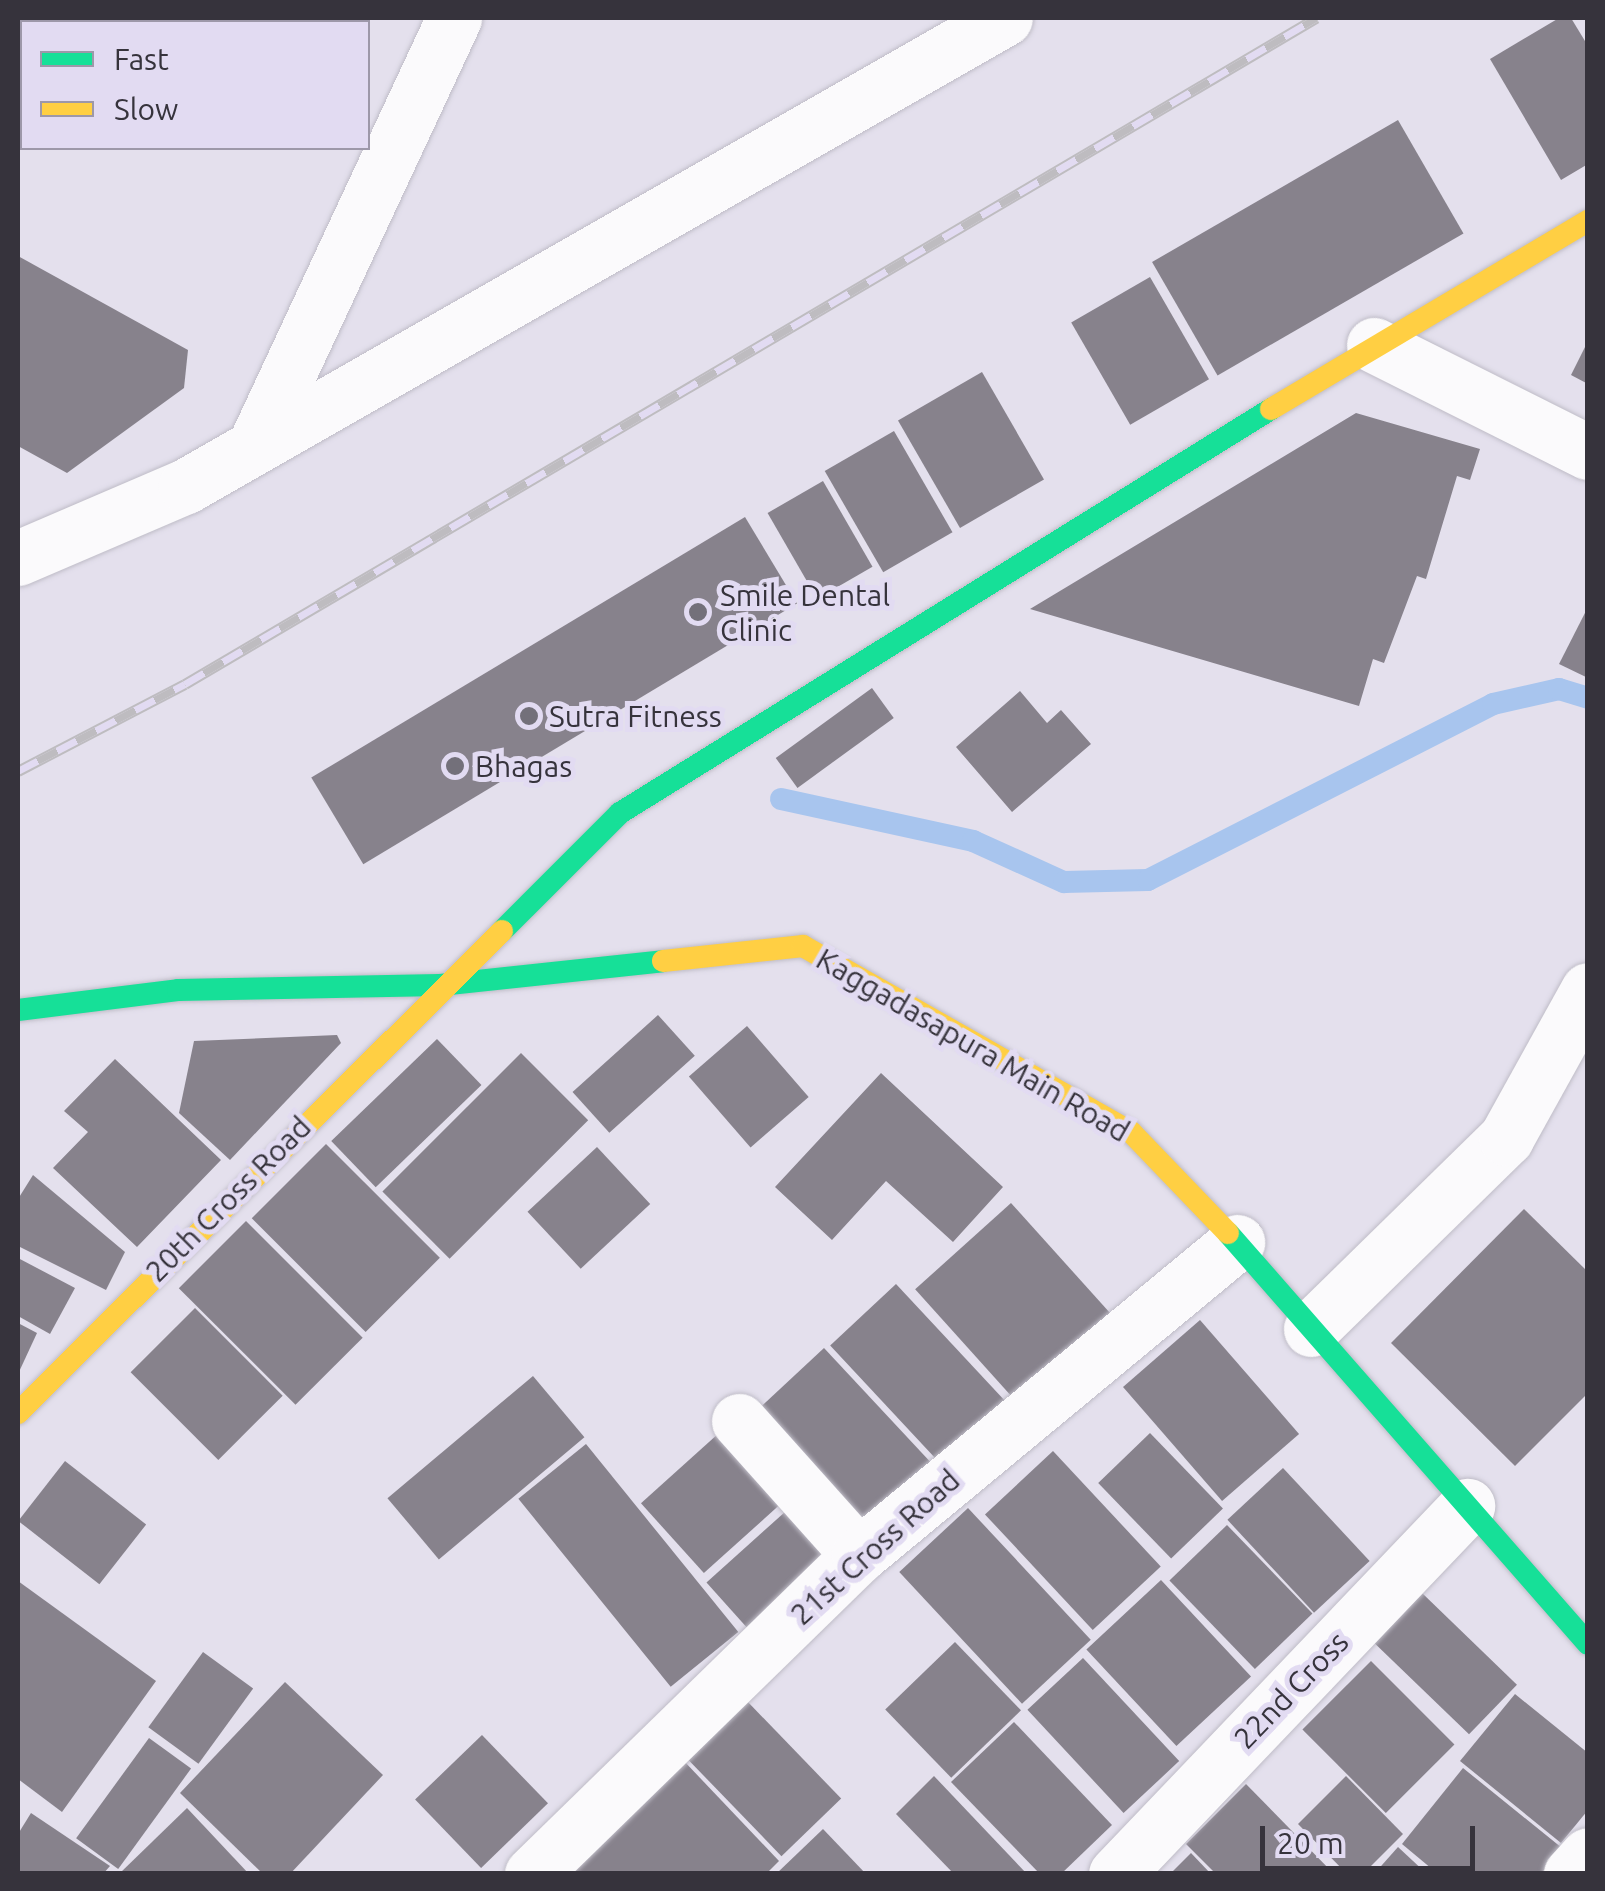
<!DOCTYPE html>
<style>
body{margin:0}
#map{position:relative;width:1605px;height:1891px;overflow:hidden;background:#e4e0ed;font-family:Ubuntu,sans-serif}
div>[style]{position:absolute}
.stream>*{height:22px;margin:-11px;padding:0 11px;transform-origin:11px;border-radius:11px;background:#a8c5ee}
.building>*{inset:0;background:#87828c;transform-origin:0 0}
.roads{filter:drop-shadow(0 0 2px #bfbcc7) drop-shadow(0 0 2px #bfbcc7)}
.street>*{height:55px;margin:-27.5px;padding:0 27.5px;transform-origin:27.5px;border-radius:27.5px;background:#fbfafc}
.fast>*{height:22px;margin:-11px;padding:0 11px;transform-origin:11px;border-radius:11px;background:#16e098}
.slow>*{height:22px;margin:-11px;padding:0 11px;transform-origin:11px;border-radius:11px;background:#ffcf43}
.rail>*{height:11px;margin-top:-5.5px;transform-origin:0;background:repeating-linear-gradient(90deg,#e2dbf2 0 22px,#bebcc0 0 44px);box-sizing:border-box;border-block:2px solid #bebcc0}
.dots>*{width:28px;height:28px;translate:-50% -50%;box-sizing:border-box;border:5px solid #e2dbf2;border-radius:50%}
span{translate:-50% -50%;white-space:nowrap;text-align:center;line-height:1.15;-webkit-text-stroke:10px #e2dbf2;paint-order:stroke}
.poi-label{font-size:30px;color:#36333c}
.left{translate:0 -50%;text-align:left}
.street-label{font-size:30px;color:#36333c}
.frame{position:absolute;inset:0;border:20px solid #36333c;pointer-events:none}
.legend{position:absolute;left:20px;top:20px;width:350px;height:130px;box-sizing:border-box;background:#e2dbf2;border:2px solid #9d98a9;margin:0;padding:12px 18px;list-style:none;font-size:30px;color:#36333c}
.legend li{display:flex;align-items:center;gap:20px;height:50px}
.legend b{width:50px;border:2px solid #9d98a9}
.scale{position:absolute;left:1260px;top:1826px;width:215px;height:45px;box-sizing:border-box;border:5px solid #36333c;border-top:0;padding-left:12px;font-size:30px;line-height:35px;white-space:nowrap;color:#36333c;-webkit-text-stroke:8px #e2dbf2;paint-order:stroke}
</style>
<div id="map">
<div class="stream">
<div style="left:781px;top:799px;width:197px;rotate:12.3deg"></div>
<div style="left:973px;top:841px;width:100px;rotate:24.3deg"></div>
<div style="left:1064px;top:882px;width:84px;rotate:-1.4deg"></div>
<div style="left:1148px;top:880px;width:387px;rotate:-27deg"></div>
<div style="left:1493px;top:704px;width:68px;rotate:-12.8deg"></div>
<div style="left:1559px;top:689px;width:30px;rotate:17deg"></div>
</div>
<div class="building">
<div style="clip-path:polygon(1559px 18px,1571px 18px,1588px 46px,1588px 164px,1561px 180px,1490px 59px)"></div>
<div style="left:1398px;top:120px;width:131px;height:284px;rotate:60deg"></div>
<div style="clip-path:polygon(18px 256px,188px 350px,184px 388px,67px 473px,18px 446px)"></div>
<div style="left:1150px;top:277px;width:118px;height:91px;rotate:60deg"></div>
<div style="clip-path:polygon(1588px 341px,1588px 384px,1571px 375px)"></div>
<div style="left:982px;top:372px;width:124px;height:97px;rotate:60deg"></div>
<div style="clip-path:polygon(1356px 413px,1480px 449px,1470px 480px,1457px 476px,1426px 579px,1417px 576px,1384px 663px,1373px 659px,1359px 706px,1030px 609px)"></div>
<div style="left:894px;top:431px;width:117px;height:80px;rotate:60deg"></div>
<div style="left:823px;top:481px;width:99px;height:64px;rotate:60deg"></div>
<div style="left:745px;top:517px;width:101px;height:506px;rotate:59deg"></div>
<div style="clip-path:polygon(1588px 607px,1588px 678px,1559px 664px)"></div>
<div style="left:872px;top:688px;width:37px;height:119px;rotate:54deg"></div>
<div style="clip-path:polygon(1020px 691px,1047px 723px,1061px 710px,1091px 744px,1012px 812px,956px 747px)"></div>
<div style="left:658px;top:1015px;width:55px;height:115px;rotate:48deg"></div>
<div style="left:747px;top:1026px;width:94px;height:77px;rotate:49deg"></div>
<div style="clip-path:polygon(337px 1035px,341px 1043px,230px 1160px,179px 1113px,194px 1041px)"></div>
<div style="left:437px;top:1039px;width:64px;height:147px;rotate:46deg"></div>
<div style="left:521px;top:1053px;width:95px;height:196px;rotate:45deg"></div>
<div style="clip-path:polygon(115px 1059px,221px 1160px,137px 1247px,53px 1168px,88px 1132px,64px 1111px)"></div>
<div style="clip-path:polygon(881px 1073px,1003px 1187px,953px 1242px,886px 1181px,832px 1240px,775px 1187px)"></div>
<div style="left:326px;top:1144px;width:161px;height:105px;rotate:45deg"></div>
<div style="left:597px;top:1147px;width:78px;height:95px;rotate:47deg"></div>
<div style="clip-path:polygon(33px 1175px,125px 1252px,106px 1290px,18px 1246px,18px 1199px)"></div>
<div style="left:1011px;top:1203px;width:149px;height:129px;rotate:48deg"></div>
<div style="clip-path:polygon(1524px 1209px,1588px 1272px,1588px 1393px,1515px 1466px,1391px 1343px)"></div>
<div style="left:246px;top:1221px;width:165px;height:95px;rotate:45deg"></div>
<div style="clip-path:polygon(18px 1258px,75px 1288px,50px 1334px,18px 1316px)"></div>
<div style="left:896px;top:1284px;width:161px;height:90px;rotate:47deg"></div>
<div style="left:195px;top:1308px;width:124px;height:91px;rotate:45deg"></div>
<div style="left:1200px;top:1320px;width:151px;height:102px;rotate:49deg"></div>
<div style="clip-path:polygon(18px 1323px,37px 1333px,18px 1374px)"></div>
<div style="left:824px;top:1348px;width:158px;height:98px;rotate:47deg"></div>
<div style="left:533px;top:1376px;width:80px;height:190px;rotate:50deg"></div>
<div style="left:719px;top:1433px;width:94px;height:105px;rotate:48deg"></div>
<div style="left:1150px;top:1433px;width:105px;height:72px;rotate:46deg"></div>
<div style="left:586px;top:1444px;width:242px;height:87px;rotate:51deg"></div>
<div style="left:1053px;top:1451px;width:158px;height:93px;rotate:47deg"></div>
<div style="left:65px;top:1461px;width:103px;height:76px;rotate:38deg"></div>
<div style="left:1283px;top:1468px;width:127px;height:76px;rotate:47deg"></div>
<div style="left:968px;top:1508px;width:180px;height:94px;rotate:47deg"></div>
<div style="left:786px;top:1511px;width:64px;height:107px;rotate:48deg"></div>
<div style="left:1227px;top:1525px;width:123px;height:80px;rotate:46deg"></div>
<div style="left:1161px;top:1580px;width:132px;height:102px;rotate:47deg"></div>
<div style="clip-path:polygon(18px 1581px,156px 1681px,62px 1812px,18px 1779px)"></div>
<div style="left:1422px;top:1593px;width:132px;height:69px;rotate:44deg"></div>
<div style="left:955px;top:1642px;width:95px;height:97px;rotate:46deg"></div>
<div style="left:203px;top:1652px;width:62px;height:93px;rotate:36deg"></div>
<div style="left:1083px;top:1658px;width:141px;height:76px;rotate:47deg"></div>
<div style="left:1371px;top:1661px;width:118px;height:97px;rotate:45deg"></div>
<div style="clip-path:polygon(285px 1682px,383px 1775px,290px 1874px,263px 1874px,180px 1793px)"></div>
<div style="clip-path:polygon(1515px 1694px,1588px 1753px,1588px 1810px,1561px 1843px,1460px 1761px)"></div>
<div style="left:746px;top:1700px;width:137px;height:83px;rotate:46deg"></div>
<div style="clip-path:polygon(1014px 1722px,1112px 1825px,1061px 1874px,1040px 1874px,951px 1782px)"></div>
<div style="left:482px;top:1735px;width:95px;height:93px;rotate:46deg"></div>
<div style="left:149px;top:1738px;width:52px;height:124px;rotate:36deg"></div>
<div style="clip-path:polygon(683px 1760px,779px 1861px,766px 1874px,568px 1874px)"></div>
<div style="clip-path:polygon(1463px 1768px,1562px 1848px,1541px 1874px,1438px 1874px,1402px 1844px)"></div>
<div style="clip-path:polygon(934px 1776px,1027px 1874px,954px 1874px,896px 1814px)"></div>
<div style="clip-path:polygon(1346px 1776px,1403px 1834px,1363px 1874px,1347px 1874px,1298px 1824px)"></div>
<div style="clip-path:polygon(1246px 1784px,1334px 1874px,1216px 1874px,1186px 1844px)"></div>
<div style="clip-path:polygon(187px 1808px,249px 1874px,119px 1874px)"></div>
<div style="clip-path:polygon(31px 1813px,110px 1866px,103px 1874px,18px 1874px,18px 1834px)"></div>
<div style="clip-path:polygon(823px 1829px,866px 1874px,776px 1874px)"></div>
<div style="clip-path:polygon(1398px 1847px,1427px 1874px,1374px 1874px)"></div>
<div style="clip-path:polygon(1191px 1853px,1211px 1874px,1170px 1874px)"></div>
</div>
<div class="roads">
<div class="street">
<div style="left:1374px;top:345px;width:239px;rotate:26.6deg"></div>
<div style="left:255px;top:445px;width:471px;rotate:-65deg"></div>
<div style="left:18px;top:558px;width:183px;rotate:-23.2deg"></div>
<div style="left:186px;top:486px;width:943px;rotate:-29.74deg"></div>
<div style="left:1311px;top:1329px;width:273px;rotate:-44.4deg"></div>
<div style="left:1506px;top:1138px;width:169px;rotate:-61deg"></div>
<div style="left:739px;top:1421px;width:180px;rotate:48.2deg"></div>
<div style="left:532px;top:1874px;width:457px;rotate:-44.3deg"></div>
<div style="left:859px;top:1555px;width:491px;rotate:-39.6deg"></div>
<div style="left:1116px;top:1874px;width:509px;rotate:-46.35deg"></div>
<div style="left:1571px;top:1874px;width:25px;rotate:-48deg"></div>
</div>
<div class="fast">
<div style="left:502px;top:931px;width:167px;rotate:-45deg"></div>
<div style="left:620px;top:813px;width:766px;rotate:-31.82deg"></div>
<div style="left:18px;top:1010px;width:161px;rotate:-7.1deg"></div>
<div style="left:178px;top:990px;width:262px;rotate:-1.1deg"></div>
<div style="left:440px;top:985px;width:224px;rotate:-6.1deg"></div>
<div style="left:1228px;top:1233px;width:546px;rotate:48.78deg"></div>
</div>
<div class="slow">
<div style="left:1271px;top:409px;width:369px;rotate:-30.7deg"></div>
<div style="left:663px;top:961px;width:141px;rotate:-6.1deg"></div>
<div style="left:803px;top:946px;width:377px;rotate:29.6deg"></div>
<div style="left:1131px;top:1132px;width:140px;rotate:46.2deg"></div>
<div style="left:18px;top:1413px;width:683px;rotate:-44.88deg"></div>
</div>
</div>
<div class="rail">
<div style="left:18px;top:771px;width:188px;rotate:-27.5deg"></div>
<div style="left:185px;top:684px;width:1313px;rotate:-30.49deg"></div>
</div>
<div class="dots">
<div style="left:698px;top:612px;background:#73707a"></div>
<div style="left:529px;top:716px;background:#73707a"></div>
<div style="left:455px;top:766px;background:#73707a"></div>
</div>
<div class="poi-label">
<span class="left" style="left:720px;top:612px">Smile Dental<br>Clinic</span>
<span class="left" style="left:549px;top:716px">Sutra Fitness</span>
<span class="left" style="left:475px;top:766px">Bhagas</span>
</div>
<div class="street-label">
<span style="left:973px;top:1045px;rotate:30deg">Kaggadasapura Main Road</span>
<span style="left:228px;top:1199px;rotate:-45deg">20th Cross Road</span>
<span style="left:875px;top:1547px;rotate:-42deg">21st Cross Road</span>
<span style="left:1291px;top:1690px;rotate:-46deg">22nd Cross</span>
</div>
<div class="frame"></div>
<ul class="legend">
<li><b style="height:12px;background:#16e098"></b>Fast</li>
<li><b style="height:12px;background:#ffcf43"></b>Slow</li>
</ul>
<div class="scale">20 m</div>
</div>
